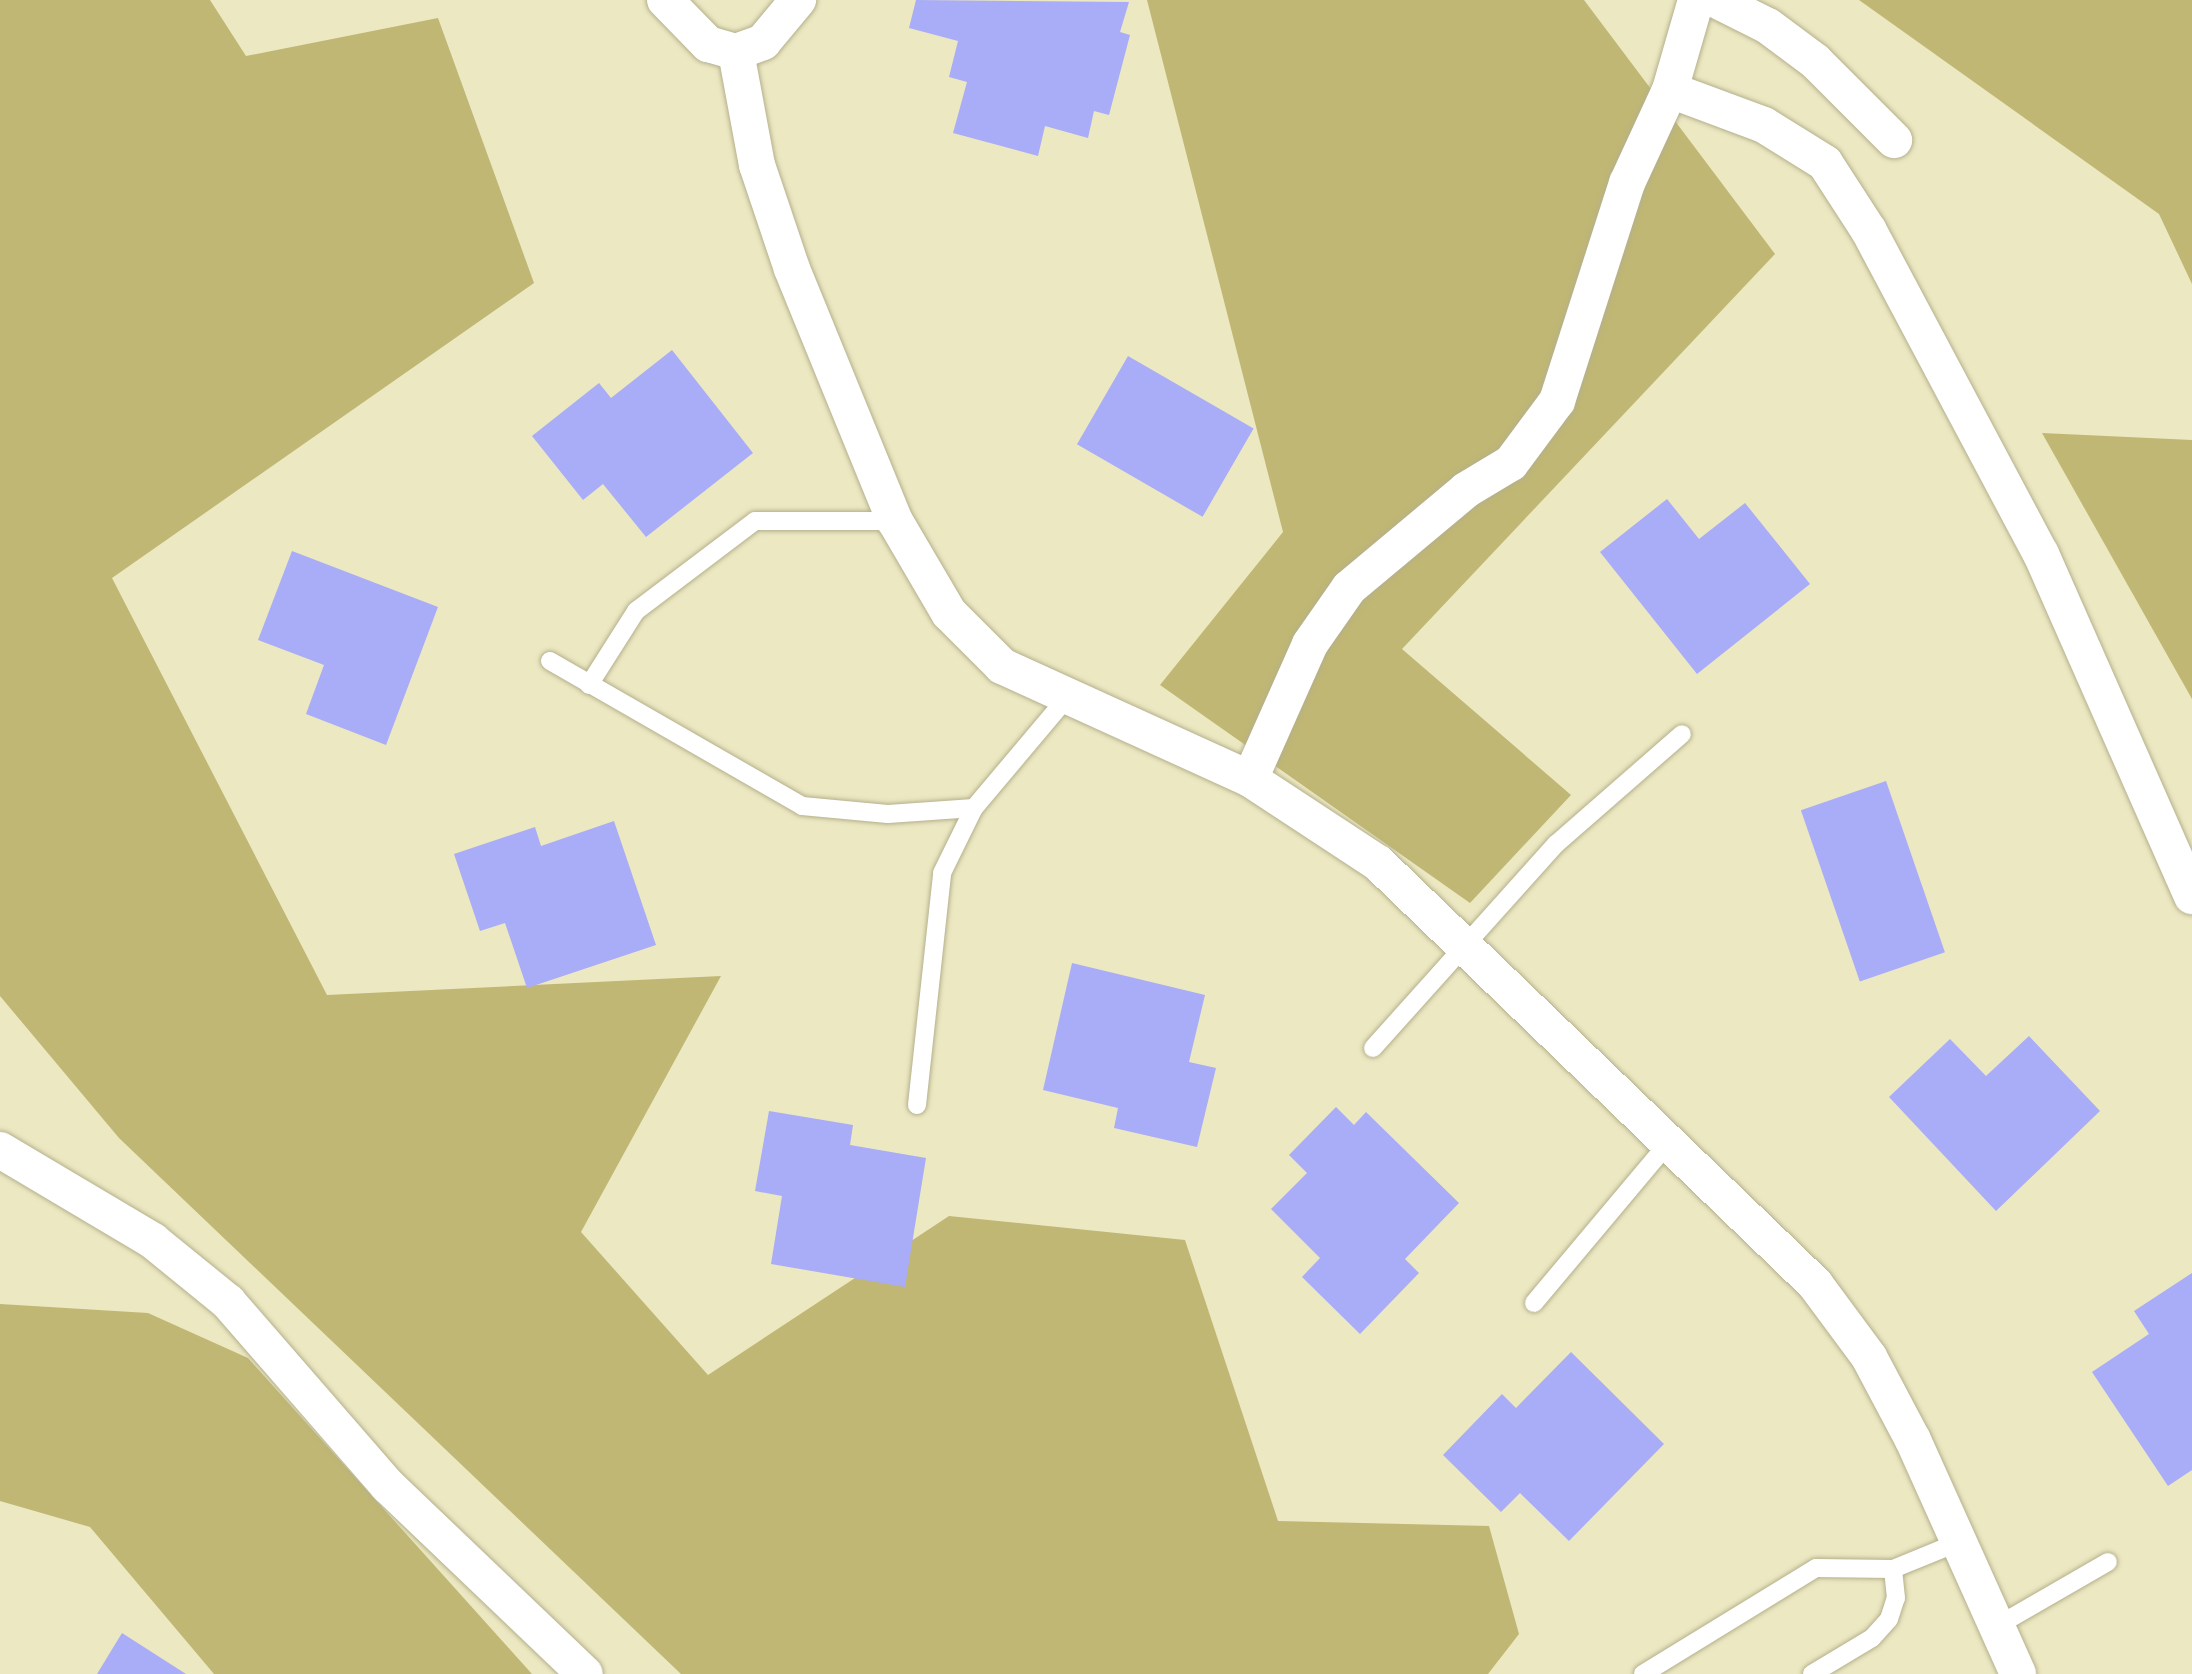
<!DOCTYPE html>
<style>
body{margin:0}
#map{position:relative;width:2192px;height:1674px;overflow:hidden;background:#ece8c2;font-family:"Sofia Sans Condensed",sans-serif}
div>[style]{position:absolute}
.green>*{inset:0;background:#c0b774}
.building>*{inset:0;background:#a9acf6;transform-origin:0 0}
.roads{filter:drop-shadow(0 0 2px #b4b08c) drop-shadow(0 0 2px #b4b08c)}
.service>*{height:18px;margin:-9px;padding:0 9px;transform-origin:9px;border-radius:9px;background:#fff}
.minor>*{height:36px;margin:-18px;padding:0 18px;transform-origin:18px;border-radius:18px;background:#fff}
span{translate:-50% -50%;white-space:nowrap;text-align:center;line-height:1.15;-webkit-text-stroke:6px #f9f5cf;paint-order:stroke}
</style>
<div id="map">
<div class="green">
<div style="clip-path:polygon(0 0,210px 0,246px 56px,438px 18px,534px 283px,112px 578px,327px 995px,721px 976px,581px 1232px,708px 1375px,949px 1216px,1185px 1240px,1278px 1521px,1489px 1526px,1519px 1634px,1488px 1674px,681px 1674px,119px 1138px,0 996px)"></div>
<div style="clip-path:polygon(1147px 0,1584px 0,1775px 254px,1402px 649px,1571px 795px,1470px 903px,1160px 685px,1283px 532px)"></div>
<div style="clip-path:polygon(1859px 0,2192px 0,2192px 284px,2159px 214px)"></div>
<div style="clip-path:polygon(2042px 433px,2192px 440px,2192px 699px)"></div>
<div style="clip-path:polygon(0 1304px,148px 1313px,248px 1358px,532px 1674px,214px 1674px,90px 1527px,0 1501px)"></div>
</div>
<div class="building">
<div style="clip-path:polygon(916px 0,1129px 2px,1120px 32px,1130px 35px,1109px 115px,1094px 111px,1088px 138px,1045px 126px,1038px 156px,953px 133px,967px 82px,949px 77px,958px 41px,909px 28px)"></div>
<div style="clip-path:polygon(672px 350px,753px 453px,646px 537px,603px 484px,583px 500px,532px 436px,599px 383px,611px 398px)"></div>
<div style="left:1128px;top:356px;width:145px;height:102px;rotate:30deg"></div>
<div style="clip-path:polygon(1667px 499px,1699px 539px,1745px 503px,1810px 584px,1697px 674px,1600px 552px)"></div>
<div style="clip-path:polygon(292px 551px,438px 607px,386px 745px,306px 714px,324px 665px,258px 640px)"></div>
<div style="left:1886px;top:781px;width:181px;height:90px;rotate:71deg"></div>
<div style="clip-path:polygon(614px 821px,656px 945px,527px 988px,505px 923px,480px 931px,454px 854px,535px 827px,541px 846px)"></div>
<div style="clip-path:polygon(1072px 963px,1205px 995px,1189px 1062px,1216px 1068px,1197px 1147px,1114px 1128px,1118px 1108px,1043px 1090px)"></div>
<div style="clip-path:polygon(2029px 1036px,2100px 1111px,1996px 1211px,1889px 1097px,1950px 1039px,1986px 1076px)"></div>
<div style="clip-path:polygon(1336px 1107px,1354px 1125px,1366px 1112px,1459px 1203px,1405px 1259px,1419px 1273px,1360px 1334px,1302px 1277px,1320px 1258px,1271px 1209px,1307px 1173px,1289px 1155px)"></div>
<div style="clip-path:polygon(769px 1111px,853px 1125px,850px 1145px,926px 1158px,905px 1287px,771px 1264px,782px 1196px,755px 1191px)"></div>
<div style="clip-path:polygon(2192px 1273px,2192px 1470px,2168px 1486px,2092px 1372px,2149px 1334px,2134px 1311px)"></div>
<div style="clip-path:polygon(1571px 1352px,1664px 1444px,1569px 1541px,1520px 1493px,1501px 1512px,1443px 1455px,1502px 1394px,1516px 1408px)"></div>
<div style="clip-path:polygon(122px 1633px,186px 1674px,97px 1674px)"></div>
</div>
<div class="roads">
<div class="service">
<div style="left:550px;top:661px;width:291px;rotate:29.9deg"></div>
<div style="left:802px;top:806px;width:86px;rotate:5.3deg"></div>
<div style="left:888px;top:814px;width:86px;rotate:-4deg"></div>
<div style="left:974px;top:808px;width:141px;rotate:-49.9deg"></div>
<div style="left:589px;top:685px;width:88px;rotate:-57.6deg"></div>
<div style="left:636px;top:611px;width:149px;rotate:-37.1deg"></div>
<div style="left:755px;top:521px;width:140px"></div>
<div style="left:1373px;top:1048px;width:274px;rotate:-48.1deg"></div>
<div style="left:1556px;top:844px;width:167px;rotate:-41.1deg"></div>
<div style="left:917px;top:1105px;width:233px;rotate:-83.8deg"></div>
<div style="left:942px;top:873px;width:72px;rotate:-63.8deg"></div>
<div style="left:1534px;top:1303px;width:210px;rotate:-50deg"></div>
<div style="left:1997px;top:1626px;width:128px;rotate:-30deg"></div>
<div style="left:1643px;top:1674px;width:203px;rotate:-31.5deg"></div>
<div style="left:1816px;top:1568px;width:77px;rotate:0.7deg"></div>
<div style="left:1893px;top:1569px;width:71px;rotate:-22.2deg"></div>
<div style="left:1812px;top:1674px;width:70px;rotate:-31deg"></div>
<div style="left:1872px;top:1638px;width:25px;rotate:-48deg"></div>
<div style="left:1889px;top:1619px;width:22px;rotate:-72deg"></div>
<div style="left:1896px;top:1598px;width:29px;rotate:-96deg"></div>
</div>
<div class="minor">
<div style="left:665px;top:0;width:62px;rotate:45.7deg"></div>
<div style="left:708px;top:44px;width:29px;rotate:16deg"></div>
<div style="left:736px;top:52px;width:29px;rotate:-20deg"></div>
<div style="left:763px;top:42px;width:55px;rotate:-50.2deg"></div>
<div style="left:1716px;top:0;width:58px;rotate:26.6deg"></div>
<div style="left:1768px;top:26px;width:59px;rotate:36.7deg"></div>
<div style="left:1815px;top:61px;width:112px;rotate:45deg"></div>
<div style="left:736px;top:52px;width:115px;rotate:79.5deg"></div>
<div style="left:757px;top:165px;width:110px;rotate:71.4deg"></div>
<div style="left:792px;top:269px;width:272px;rotate:67.8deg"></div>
<div style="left:895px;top:521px;width:107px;rotate:59.6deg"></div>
<div style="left:949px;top:613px;width:75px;rotate:45deg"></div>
<div style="left:1002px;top:666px;width:273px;rotate:24.5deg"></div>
<div style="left:1250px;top:779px;width:153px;rotate:33.3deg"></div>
<div style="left:1378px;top:863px;width:607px;rotate:43.93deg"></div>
<div style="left:1815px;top:1284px;width:91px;rotate:53.5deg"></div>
<div style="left:1869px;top:1357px;width:94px;rotate:62.1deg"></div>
<div style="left:1913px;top:1440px;width:256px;rotate:65.8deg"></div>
<div style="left:1670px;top:90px;width:100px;rotate:20.4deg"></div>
<div style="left:1764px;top:125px;width:72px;rotate:31.9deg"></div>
<div style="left:1825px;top:163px;width:81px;rotate:57.1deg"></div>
<div style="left:1869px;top:231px;width:366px;rotate:62deg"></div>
<div style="left:2041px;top:554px;width:374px;rotate:66.2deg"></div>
<div style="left:1250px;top:779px;width:148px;rotate:-66deg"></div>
<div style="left:1310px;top:644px;width:68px;rotate:-55.1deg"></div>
<div style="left:1349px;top:588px;width:153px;rotate:-39.9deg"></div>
<div style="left:1466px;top:490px;width:52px;rotate:-31deg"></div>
<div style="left:1511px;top:463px;width:77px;rotate:-53.4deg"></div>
<div style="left:1557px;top:401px;width:229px;rotate:-72.2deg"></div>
<div style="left:1627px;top:183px;width:102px;rotate:-65.2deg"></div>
<div style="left:1670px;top:90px;width:94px;rotate:-73.9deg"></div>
<div style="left:0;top:1150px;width:178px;rotate:30.7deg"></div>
<div style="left:153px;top:1241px;width:97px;rotate:39.1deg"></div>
<div style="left:228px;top:1302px;width:244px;rotate:49deg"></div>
<div style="left:388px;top:1486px;width:272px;rotate:43.7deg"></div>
</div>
</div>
</div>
